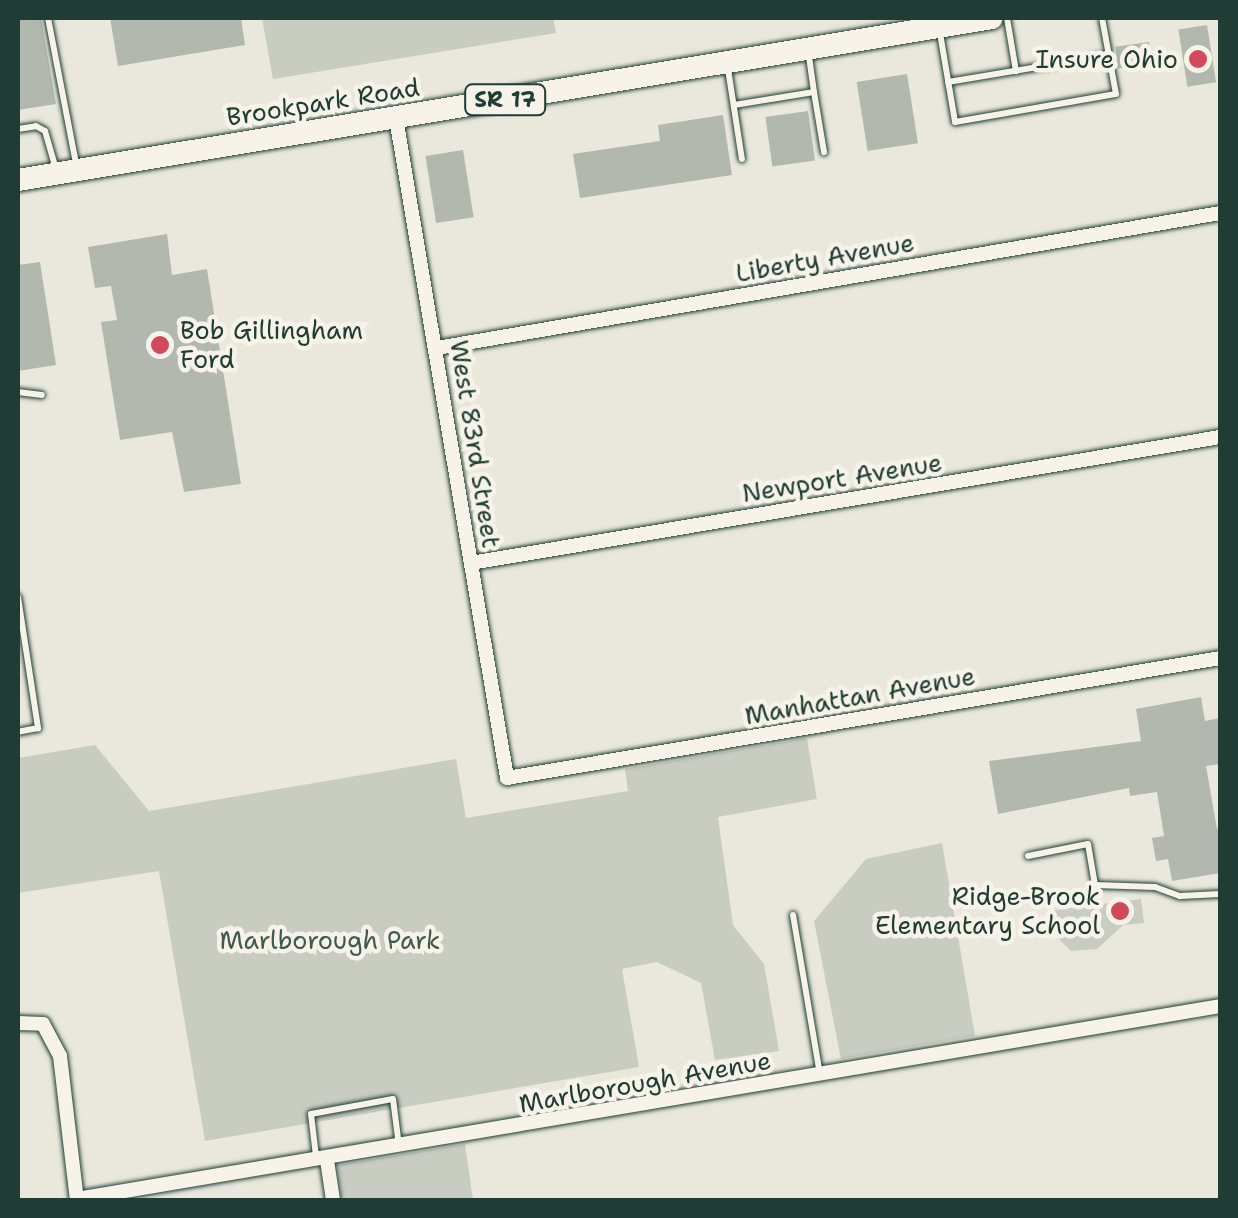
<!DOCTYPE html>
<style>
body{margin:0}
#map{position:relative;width:1238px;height:1218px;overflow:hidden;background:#eae8dd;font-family:"Shantell Sans",sans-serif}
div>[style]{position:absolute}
.green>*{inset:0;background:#c8ccc1}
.building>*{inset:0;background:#b2b8ae;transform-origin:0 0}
.roads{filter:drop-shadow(0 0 2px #1f3d34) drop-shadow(0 0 2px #1f3d34)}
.service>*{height:6px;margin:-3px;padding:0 3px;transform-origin:3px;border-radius:3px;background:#f7f3e8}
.minor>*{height:14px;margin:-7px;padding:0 7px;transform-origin:7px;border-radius:7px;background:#f7f3e8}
.primary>*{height:22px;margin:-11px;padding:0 11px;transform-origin:11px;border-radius:11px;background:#f7f3e8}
.dots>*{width:28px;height:28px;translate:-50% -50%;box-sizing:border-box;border:5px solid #f7f3e8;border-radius:50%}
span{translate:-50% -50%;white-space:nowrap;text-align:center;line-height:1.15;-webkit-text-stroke:9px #f7f3e8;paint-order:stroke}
.shield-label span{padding:2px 8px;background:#f7f3e8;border:2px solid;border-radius:8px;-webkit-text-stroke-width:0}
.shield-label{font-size:22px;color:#1f3d34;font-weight:700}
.poi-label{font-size:25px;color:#1f3d34}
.right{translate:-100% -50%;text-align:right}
.left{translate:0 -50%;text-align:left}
.street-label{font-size:25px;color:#1f3d34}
.park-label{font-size:25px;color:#415a50}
.frame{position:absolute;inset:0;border:20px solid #1f3d34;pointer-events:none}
</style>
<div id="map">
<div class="green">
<div style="clip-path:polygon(262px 18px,553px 18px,556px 33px,273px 79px)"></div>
<div style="clip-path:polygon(807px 738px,817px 799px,718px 817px,733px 925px,764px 964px,779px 1051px,715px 1060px,701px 983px,657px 962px,622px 969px,639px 1067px,205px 1141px,159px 871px,18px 893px,18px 758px,95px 745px,149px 811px,456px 759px,466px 818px,628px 791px,625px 769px)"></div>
<div style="clip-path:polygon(942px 843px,975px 1036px,841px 1059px,814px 921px,866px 859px)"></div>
<div style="clip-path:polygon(1141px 899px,1144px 923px,1123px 925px,1097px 949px,1071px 951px,1059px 939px,1055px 910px)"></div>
<div style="clip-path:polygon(465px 1144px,473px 1200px,342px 1200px,337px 1165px)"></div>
</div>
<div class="building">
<div style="clip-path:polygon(18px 18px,41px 18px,56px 104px,18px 110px)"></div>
<div style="clip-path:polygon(110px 18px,241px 18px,245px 45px,118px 66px)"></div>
<div style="left:1207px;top:25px;width:58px;height:29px;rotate:81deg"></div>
<div style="left:1149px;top:42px;width:22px;height:34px;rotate:82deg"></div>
<div style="left:907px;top:74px;width:70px;height:51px;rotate:81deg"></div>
<div style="left:808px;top:111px;width:50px;height:43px;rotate:82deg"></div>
<div style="clip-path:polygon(723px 115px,732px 175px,580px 198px,573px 154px,660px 141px,658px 125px)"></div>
<div style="left:463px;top:150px;width:68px;height:38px;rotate:81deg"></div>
<div style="clip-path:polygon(167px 234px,172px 275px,207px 269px,241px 484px,184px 492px,172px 432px,120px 440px,101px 322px,117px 320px,111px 286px,95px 288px,88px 247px)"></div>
<div style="clip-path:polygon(40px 262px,56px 365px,18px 371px,18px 265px)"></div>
<div style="clip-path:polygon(1201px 697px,1205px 721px,1220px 718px,1220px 764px,1206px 766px,1217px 829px,1220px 828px,1220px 873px,1172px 881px,1168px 859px,1156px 861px,1152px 838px,1164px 836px,1157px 792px,1130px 796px,1129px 788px,998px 814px,989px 761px,1141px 741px,1136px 709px)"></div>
</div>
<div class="roads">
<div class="service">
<div style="left:48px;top:18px;width:149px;rotate:79.1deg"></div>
<div style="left:1007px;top:18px;width:54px;rotate:80.4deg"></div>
<div style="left:940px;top:33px;width:90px;rotate:80.4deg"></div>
<div style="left:955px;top:122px;width:163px;rotate:-9.9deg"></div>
<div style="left:1116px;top:94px;width:77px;rotate:-100.4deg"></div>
<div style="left:728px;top:69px;width:91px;rotate:81.2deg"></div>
<div style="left:948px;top:82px;width:163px;rotate:-9.5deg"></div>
<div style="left:814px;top:92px;width:61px;rotate:80.5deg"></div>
<div style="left:734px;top:105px;width:81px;rotate:-9.2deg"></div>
<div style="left:814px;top:92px;width:37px;rotate:-98deg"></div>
<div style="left:18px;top:129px;width:18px;rotate:-9deg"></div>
<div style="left:36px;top:126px;width:10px;rotate:29deg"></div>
<div style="left:45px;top:131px;width:40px;rotate:74deg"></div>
<div style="left:18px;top:392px;width:24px;rotate:7deg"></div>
<div style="left:18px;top:597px;width:133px;rotate:81.3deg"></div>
<div style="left:38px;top:728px;width:20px;rotate:169deg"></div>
<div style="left:1028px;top:856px;width:61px;rotate:-11.3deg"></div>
<div style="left:1088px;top:844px;width:42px;rotate:80.3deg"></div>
<div style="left:1095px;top:885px;width:60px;rotate:1.9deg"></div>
<div style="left:1155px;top:887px;width:27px;rotate:20deg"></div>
<div style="left:1180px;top:896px;width:40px;rotate:-2.9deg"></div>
<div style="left:793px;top:915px;width:161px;rotate:80.4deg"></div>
<div style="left:316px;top:1156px;width:42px;rotate:-96.8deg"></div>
<div style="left:311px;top:1114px;width:83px;rotate:-10.4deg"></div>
<div style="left:393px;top:1099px;width:47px;rotate:82.7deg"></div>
</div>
<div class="minor">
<div style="left:396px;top:118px;width:669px;rotate:80.45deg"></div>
<div style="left:507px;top:778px;width:723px;rotate:-9.55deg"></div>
<div style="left:437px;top:348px;width:795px;rotate:-9.78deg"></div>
<div style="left:471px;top:563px;width:760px;rotate:-9.55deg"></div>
<div style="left:18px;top:1023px;width:25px;rotate:2deg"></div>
<div style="left:43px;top:1024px;width:36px;rotate:62deg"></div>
<div style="left:60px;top:1056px;width:145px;rotate:83.3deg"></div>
<div style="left:327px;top:1160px;width:40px;rotate:81.5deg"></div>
<div style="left:77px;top:1199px;width:1159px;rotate:-9.58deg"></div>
</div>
<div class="primary">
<div style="left:18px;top:180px;width:987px;rotate:-9.44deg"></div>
</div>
</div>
<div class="dots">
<div style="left:1198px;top:59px;background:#d1495b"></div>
<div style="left:160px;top:345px;background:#d1495b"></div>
<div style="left:1120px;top:911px;background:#d1495b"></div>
</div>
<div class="shield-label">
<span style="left:505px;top:100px">SR 17</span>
</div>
<div class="poi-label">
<span class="right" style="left:1178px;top:59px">Insure Ohio</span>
<span class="left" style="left:180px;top:345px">Bob Gillingham<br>Ford</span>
<span class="right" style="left:1100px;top:911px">Ridge-Brook<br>Elementary School</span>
</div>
<div class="street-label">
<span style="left:323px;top:102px;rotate:-9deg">Brookpark Road</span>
<span style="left:825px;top:258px;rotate:-10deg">Liberty Avenue</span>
<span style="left:475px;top:444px;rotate:81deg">West 83rd Street</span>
<span style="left:842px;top:478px;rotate:-9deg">Newport Avenue</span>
<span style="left:860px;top:696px;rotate:-10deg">Manhattan Avenue</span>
<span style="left:645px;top:1082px;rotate:-10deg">Marlborough Avenue</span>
</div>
<div class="park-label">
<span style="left:330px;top:940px">Marlborough Park</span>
</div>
<div class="frame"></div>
</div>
